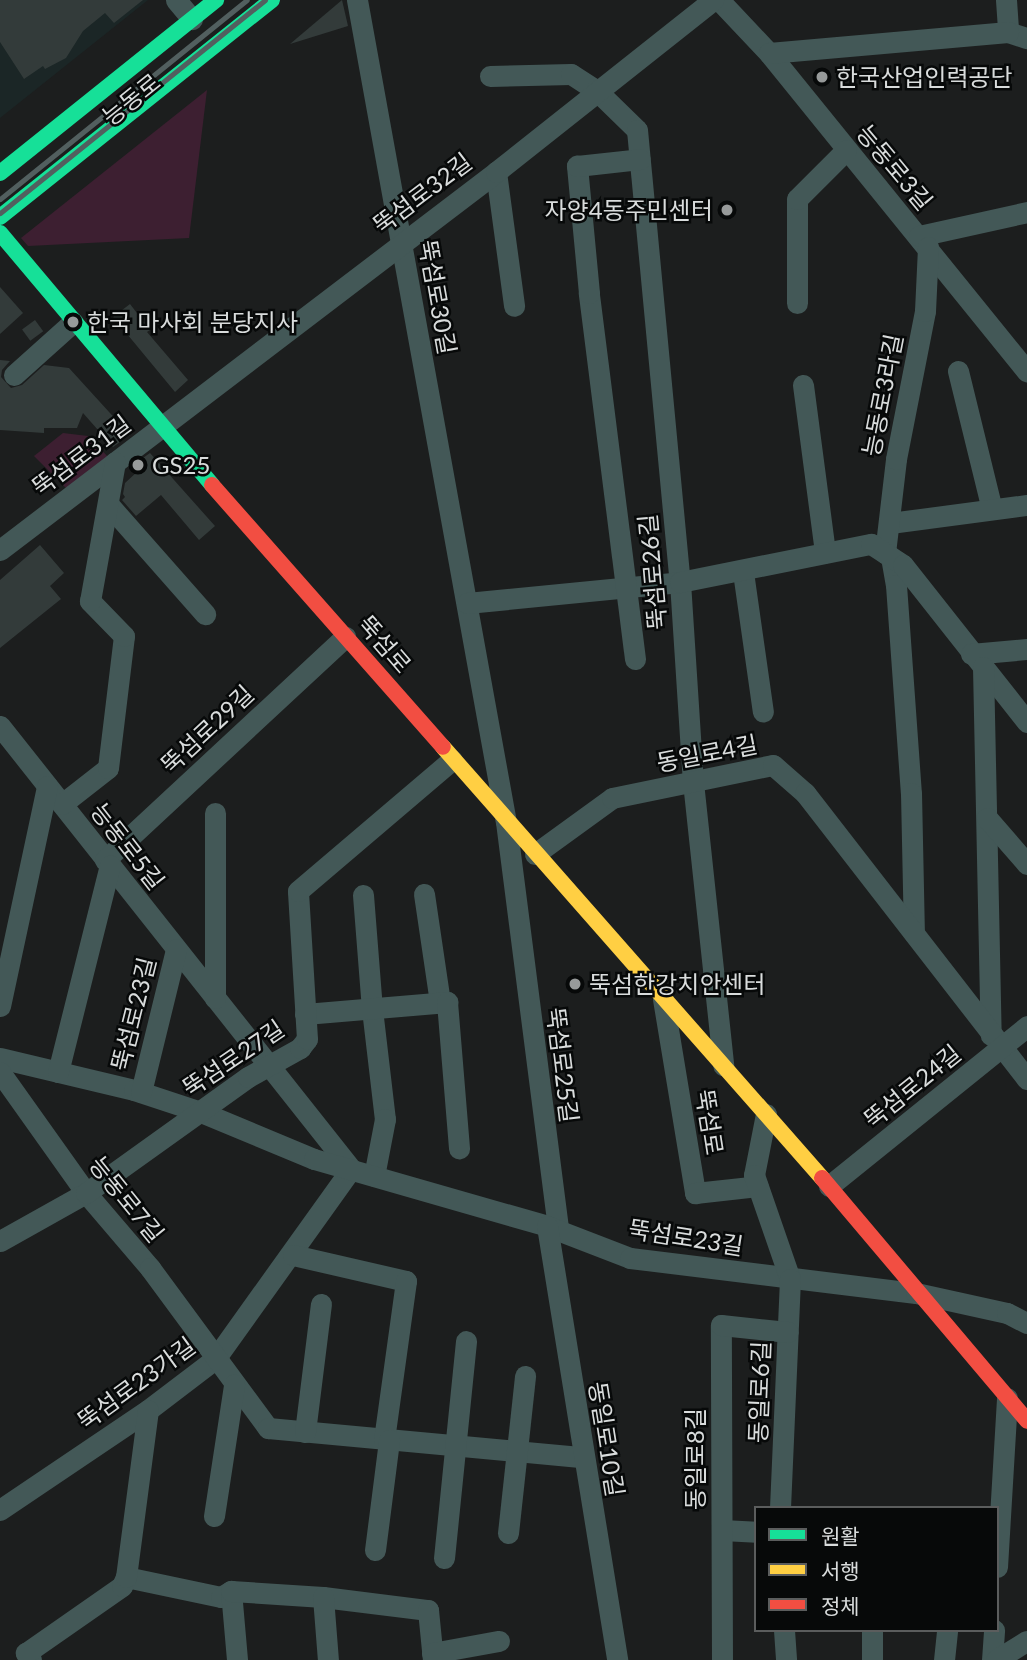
<!DOCTYPE html>
<meta charset="utf-8">
<style>
body{margin:0}
#map{position:relative;width:1027px;height:1660px;overflow:hidden;background:#1c1e1e;font-family:Lato,"Noto Sans KR",sans-serif}
div>[style]{position:absolute}
.built>*{inset:0;background:#1b2626}
.green>*{inset:0;background:#3d1f31}
.building>*{inset:0;background:#333b3a;transform-origin:0 0}
.street>*{height:21px;margin:-10.5px;padding:0 10.5px;transform-origin:10.5px;border-radius:10.5px;background:#435857}
.fast>*{height:16px;margin:-8px;padding:0 8px;transform-origin:8px;border-radius:8px;background:#16e098}
.slow>*{height:16px;margin:-8px;padding:0 8px;transform-origin:8px;border-radius:8px;background:#ffcf43}
.jam>*{height:16px;margin:-8px;padding:0 8px;transform-origin:8px;border-radius:8px;background:#f24e42}
.rail>*{height:5px;margin:-2.5px;padding:0 2.5px;transform-origin:2.5px;border-radius:2.5px;background:#525f5f}
.dots>*{width:19px;height:19px;translate:-50% -50%;box-sizing:border-box;border:4px solid #070909;border-radius:50%}
span{translate:-50% -50%;white-space:nowrap;text-align:center;line-height:1.15;-webkit-text-stroke:5px #070909;paint-order:stroke}
.poi-label{font-size:24px;color:#d9dcdc}
.left{translate:0 -50%;text-align:left}
.right{translate:-100% -50%;text-align:right}
.street-label{font-size:24px;color:#d9dcdc}
.legend{position:absolute;left:754px;top:1506px;width:245px;height:126px;box-sizing:border-box;background:#070909;border:2px solid #5b5d5d;margin:0;padding:9px 12px;list-style:none;font-size:21px;color:#d9dcdc}
.legend li{display:flex;align-items:center;gap:14px;height:35px}
.legend b{width:35px;border:2px solid #5b5d5d}
</style>
<div id="map">
<div class="built">
<div style="clip-path:polygon(0 0,148px 0,0 118px)"></div>
</div>
<div class="green">
<div style="clip-path:polygon(207px 90px,189px 238px,28px 246px,21px 238px)"></div>
<div style="clip-path:polygon(63px 433px,88px 436px,109px 458px,67px 489px,34px 456px)"></div>
</div>
<div class="building">
<div style="clip-path:polygon(0 0,143px 0,114px 23px,105px 13px,83px 31px,66px 58px,45px 69px,43px 66px,24px 79px,0 42px)"></div>
<div style="clip-path:polygon(342px 0,348px 26px,290px 44px)"></div>
<div style="clip-path:polygon(0 287px,23px 313px,0 334px)"></div>
<div style="clip-path:polygon(130px 304px,150px 330px,147px 332px,188px 380px,175px 392px,113px 317px)"></div>
<div style="left:35px;top:320px;width:14px;height:16px;rotate:54deg"></div>
<div style="clip-path:polygon(0 360px,10px 361px,2px 370px,1px 377px,11px 388px,22px 385px,44px 365px,69px 368px,130px 435px,113px 447px,83px 413px,77px 428px,44px 428px,44px 433px,0 430px)"></div>
<div style="clip-path:polygon(150px 453px,215px 526px,199px 540px,161px 495px,136px 516px,122px 500px,125px 497px,123px 494px,125px 483px,138px 471px,133px 465px)"></div>
<div style="clip-path:polygon(40px 545px,64px 573px,50px 586px,61px 599px,0 648px,0 580px)"></div>
</div>
<div class="street">
<div style="left:176px;top:0;width:25px;rotate:50deg"></div>
<div style="left:357px;top:0;width:835px;rotate:79.73deg"></div>
<div style="left:506px;top:822px;width:411px;rotate:82.7deg"></div>
<div style="left:719px;top:0;width:73px;rotate:46.7deg"></div>
<div style="left:769px;top:53px;width:410px;rotate:51deg"></div>
<div style="left:1006px;top:0;width:32px;rotate:86deg"></div>
<div style="left:1008px;top:32px;width:20px;rotate:18deg"></div>
<div style="left:769px;top:53px;width:240px;rotate:-5deg"></div>
<div style="left:490px;top:76px;width:81px;rotate:-1.4deg"></div>
<div style="left:571px;top:74px;width:30px;rotate:33deg"></div>
<div style="left:596px;top:90px;width:57px;rotate:44.3deg"></div>
<div style="left:637px;top:130px;width:454px;rotate:84.6deg"></div>
<div style="left:680px;top:582px;width:200px;rotate:86.3deg"></div>
<div style="left:693px;top:782px;width:285px;rotate:83.9deg"></div>
<div style="left:496px;top:172px;width:135px;rotate:82.3deg"></div>
<div style="left:919px;top:236px;width:111px;rotate:-12.5deg"></div>
<div style="left:797px;top:303px;width:104px;rotate:-90deg"></div>
<div style="left:797px;top:199px;width:69px;rotate:-45deg"></div>
<div style="left:958px;top:371px;width:142px;rotate:76.2deg"></div>
<div style="left:14px;top:375px;width:79px;rotate:-41.9deg"></div>
<div style="left:803px;top:385px;width:169px;rotate:82.5deg"></div>
<div style="left:108px;top:504px;width:147px;rotate:48.6deg"></div>
<div style="left:890px;top:523px;width:138px;rotate:-7.5deg"></div>
<div style="left:0;top:550px;width:624px;rotate:-37.31deg"></div>
<div style="left:496px;top:172px;width:277px;rotate:-38.4deg"></div>
<div style="left:885px;top:553px;width:95px;rotate:-83.3deg"></div>
<div style="left:896px;top:459px;width:151px;rotate:-78.9deg"></div>
<div style="left:925px;top:311px;width:64px;rotate:-87.3deg"></div>
<div style="left:891px;top:557px;width:28px;rotate:80deg"></div>
<div style="left:896px;top:585px;width:209px;rotate:85.9deg"></div>
<div style="left:911px;top:793px;width:140px;rotate:88.8deg"></div>
<div style="left:743px;top:572px;width:141px;rotate:81.9deg"></div>
<div style="left:467px;top:603px;width:214px;rotate:-5.6deg"></div>
<div style="left:680px;top:582px;width:195px;rotate:-11.3deg"></div>
<div style="left:871px;top:544px;width:38px;rotate:33deg"></div>
<div style="left:903px;top:565px;width:200px;rotate:51.7deg"></div>
<div style="left:971px;top:654px;width:56px;rotate:-5.1deg"></div>
<div style="left:635px;top:659px;width:369px;rotate:-97.2deg"></div>
<div style="left:589px;top:293px;width:128px;rotate:-95.4deg"></div>
<div style="left:577px;top:166px;width:63px;rotate:-6.3deg"></div>
<div style="left:983px;top:667px;width:368px;rotate:88.8deg"></div>
<div style="left:0;top:726px;width:565px;rotate:51.61deg"></div>
<div style="left:351px;top:1169px;width:234px;rotate:125.6deg"></div>
<div style="left:215px;top:1359px;width:84px;rotate:142.7deg"></div>
<div style="left:148px;top:1410px;width:179px;rotate:146deg"></div>
<div style="left:62px;top:804px;width:58px;rotate:-38deg"></div>
<div style="left:108px;top:768px;width:133px;rotate:-83.1deg"></div>
<div style="left:124px;top:636px;width:49px;rotate:-134.2deg"></div>
<div style="left:90px;top:601px;width:141px;rotate:-79.8deg"></div>
<div style="left:987px;top:818px;width:61px;rotate:49deg"></div>
<div style="left:535px;top:854px;width:95px;rotate:-36deg"></div>
<div style="left:612px;top:798px;width:164px;rotate:-11.6deg"></div>
<div style="left:773px;top:765px;width:43px;rotate:41.2deg"></div>
<div style="left:805px;top:793px;width:362px;rotate:52.2deg"></div>
<div style="left:105px;top:860px;width:328px;rotate:-42.9deg"></div>
<div style="left:424px;top:894px;width:110px;rotate:81.6deg"></div>
<div style="left:363px;top:895px;width:114px;rotate:85.5deg"></div>
<div style="left:372px;top:1009px;width:111px;rotate:83.3deg"></div>
<div style="left:385px;top:1119px;width:58px;rotate:100.9deg"></div>
<div style="left:215px;top:998px;width:185px;rotate:-90deg"></div>
<div style="left:663px;top:999px;width:197px;rotate:80.6deg"></div>
<div style="left:695px;top:1193px;width:63px;rotate:-6.3deg"></div>
<div style="left:0;top:1006px;width:225px;rotate:-77.9deg"></div>
<div style="left:305px;top:1014px;width:143px;rotate:-4.8deg"></div>
<div style="left:447px;top:1002px;width:147px;rotate:85.3deg"></div>
<div style="left:0;top:1058px;width:138px;rotate:13.4deg"></div>
<div style="left:134px;top:1090px;width:71px;rotate:18.2deg"></div>
<div style="left:201px;top:1112px;width:122px;rotate:22.6deg"></div>
<div style="left:314px;top:1159px;width:242px;rotate:16deg"></div>
<div style="left:547px;top:1226px;width:89px;rotate:21.1deg"></div>
<div style="left:630px;top:1258px;width:288px;rotate:7deg"></div>
<div style="left:916px;top:1293px;width:93px;rotate:12.4deg"></div>
<div style="left:1007px;top:1313px;width:22px;rotate:27deg"></div>
<div style="left:0;top:1072px;width:148px;rotate:54.6deg"></div>
<div style="left:86px;top:1193px;width:99px;rotate:49.5deg"></div>
<div style="left:150px;top:1268px;width:199px;rotate:53.6deg"></div>
<div style="left:268px;top:1428px;width:316px;rotate:5.3deg"></div>
<div style="left:58px;top:1072px;width:213px;rotate:-75.9deg"></div>
<div style="left:141px;top:1092px;width:147px;rotate:-76.2deg"></div>
<div style="left:766px;top:1114px;width:62px;rotate:101.1deg"></div>
<div style="left:754px;top:1175px;width:110px;rotate:70.9deg"></div>
<div style="left:790px;top:1279px;width:229px;rotate:92.5deg"></div>
<div style="left:829px;top:1186px;width:255px;rotate:-38.9deg"></div>
<div style="left:547px;top:1226px;width:440px;rotate:80.8deg"></div>
<div style="left:0;top:1241px;width:98px;rotate:-29.2deg"></div>
<div style="left:86px;top:1193px;width:199px;rotate:-35.6deg"></div>
<div style="left:248px;top:1077px;width:60px;rotate:-29.1deg"></div>
<div style="left:300px;top:1048px;width:11px;rotate:-52deg"></div>
<div style="left:307px;top:1039px;width:148px;rotate:-93.5deg"></div>
<div style="left:298px;top:891px;width:202px;rotate:-40.4deg"></div>
<div style="left:293px;top:1255px;width:116px;rotate:13deg"></div>
<div style="left:406px;top:1281px;width:160px;rotate:97.9deg"></div>
<div style="left:305px;top:1432px;width:129px;rotate:-82.9deg"></div>
<div style="left:214px;top:1516px;width:133px;rotate:-81.3deg"></div>
<div style="left:722px;top:1530px;width:34px;rotate:3deg"></div>
<div style="left:508px;top:1533px;width:158px;rotate:-83.8deg"></div>
<div style="left:375px;top:1550px;width:111px;rotate:-82.7deg"></div>
<div style="left:444px;top:1558px;width:218px;rotate:-84.2deg"></div>
<div style="left:997px;top:1567px;width:169px;rotate:-86.6deg"></div>
<div style="left:126px;top:1577px;width:97px;rotate:11.9deg"></div>
<div style="left:221px;top:1597px;width:12px;rotate:-31deg"></div>
<div style="left:231px;top:1591px;width:69px;rotate:85deg"></div>
<div style="left:231px;top:1591px;width:92px;rotate:3.7deg"></div>
<div style="left:323px;top:1597px;width:106px;rotate:7.1deg"></div>
<div style="left:428px;top:1610px;width:50px;rotate:84.3deg"></div>
<div style="left:323px;top:1597px;width:63px;rotate:85.5deg"></div>
<div style="left:784px;top:1630px;width:30px;rotate:86deg"></div>
<div style="left:872px;top:1630px;width:30px;rotate:90deg"></div>
<div style="left:432px;top:1653px;width:68px;rotate:-10.2deg"></div>
<div style="left:31px;top:1660px;width:9px;rotate:-126deg"></div>
<div style="left:26px;top:1653px;width:117px;rotate:-34.9deg"></div>
<div style="left:122px;top:1586px;width:10px;rotate:-66deg"></div>
<div style="left:126px;top:1577px;width:168px;rotate:-82.5deg"></div>
<div style="left:722px;top:1660px;width:335px;rotate:-90.2deg"></div>
<div style="left:721px;top:1325px;width:67px;rotate:6deg"></div>
<div style="left:944px;top:1660px;width:30px;rotate:-84deg"></div>
<div style="left:992px;top:1660px;width:30px;rotate:-86deg"></div>
<div style="left:996px;top:1660px;width:36px;rotate:-32deg"></div>
</div>
<div class="fast">
<div style="left:0;top:173px;width:277px;rotate:-38.7deg"></div>
<div style="left:0;top:217px;width:348px;rotate:-38.6deg"></div>
<div style="left:0;top:233px;width:329px;rotate:49.9deg"></div>
</div>
<div class="slow">
<div style="left:443px;top:747px;width:574px;rotate:48.67deg"></div>
</div>
<div class="jam">
<div style="left:212px;top:485px;width:349px;rotate:48.6deg"></div>
<div style="left:822px;top:1178px;width:318px;rotate:49.8deg"></div>
</div>
<div class="rail">
<div style="left:0;top:199px;width:317px;rotate:-38.9deg"></div>
<div style="left:0;top:213px;width:340px;rotate:-38.8deg"></div>
</div>
<div class="dots">
<div style="left:822px;top:77px;background:#979a9a"></div>
<div style="left:727px;top:210px;background:#979a9a"></div>
<div style="left:73px;top:322px;background:#979a9a"></div>
<div style="left:138px;top:465px;background:#979a9a"></div>
<div style="left:575px;top:984px;background:#979a9a"></div>
</div>
<div class="poi-label">
<span class="left" style="left:836px;top:77px">한국산업인력공단</span>
<span class="right" style="left:713px;top:210px">자양4동주민센터</span>
<span class="left" style="left:87px;top:322px">한국 마사회 분당지사</span>
<span class="left" style="left:152px;top:465px">GS25</span>
<span class="left" style="left:589px;top:984px">뚝섬한강치안센터</span>
</div>
<div class="street-label">
<span style="left:131px;top:99px;rotate:-39deg">능동로</span>
<span style="left:895px;top:167px;rotate:50deg">능동로3길</span>
<span style="left:422px;top:193px;rotate:-37deg">뚝섬로32길</span>
<span style="left:438px;top:297px;rotate:80deg">뚝섬로30길</span>
<span style="left:882px;top:395px;rotate:-79deg">능동로3라길</span>
<span style="left:81px;top:455px;rotate:-37deg">뚝섬로31길</span>
<span style="left:652px;top:572px;rotate:-95deg">뚝섬로26길</span>
<span style="left:385px;top:644px;rotate:49deg">뚝섬로</span>
<span style="left:207px;top:729px;rotate:-43deg">뚝섬로29길</span>
<span style="left:707px;top:753px;rotate:-11deg">동일로4길</span>
<span style="left:128px;top:846px;rotate:52deg">능동로5길</span>
<span style="left:133px;top:1014px;rotate:-76deg">뚝섬로23길</span>
<span style="left:233px;top:1058px;rotate:-34deg">뚝섬로27길</span>
<span style="left:563px;top:1065px;rotate:83deg">뚝섬로25길</span>
<span style="left:912px;top:1086px;rotate:-39deg">뚝섬로24길</span>
<span style="left:710px;top:1122px;rotate:81deg">뚝섬로</span>
<span style="left:127px;top:1199px;rotate:51deg">능동로7길</span>
<span style="left:686px;top:1237px;rotate:9deg">뚝섬로23길</span>
<span style="left:136px;top:1383px;rotate:-36deg">뚝섬로23가길</span>
<span style="left:759px;top:1392px;rotate:-88deg">동일로6길</span>
<span style="left:607px;top:1439px;rotate:81deg">동일로10길</span>
<span style="left:695px;top:1459px;rotate:-90deg">동일로8길</span>
</div>
<ul class="legend">
<li><b style="height:9px;background:#16e098"></b>원활</li>
<li><b style="height:9px;background:#ffcf43"></b>서행</li>
<li><b style="height:9px;background:#f24e42"></b>정체</li>
</ul>
</div>
